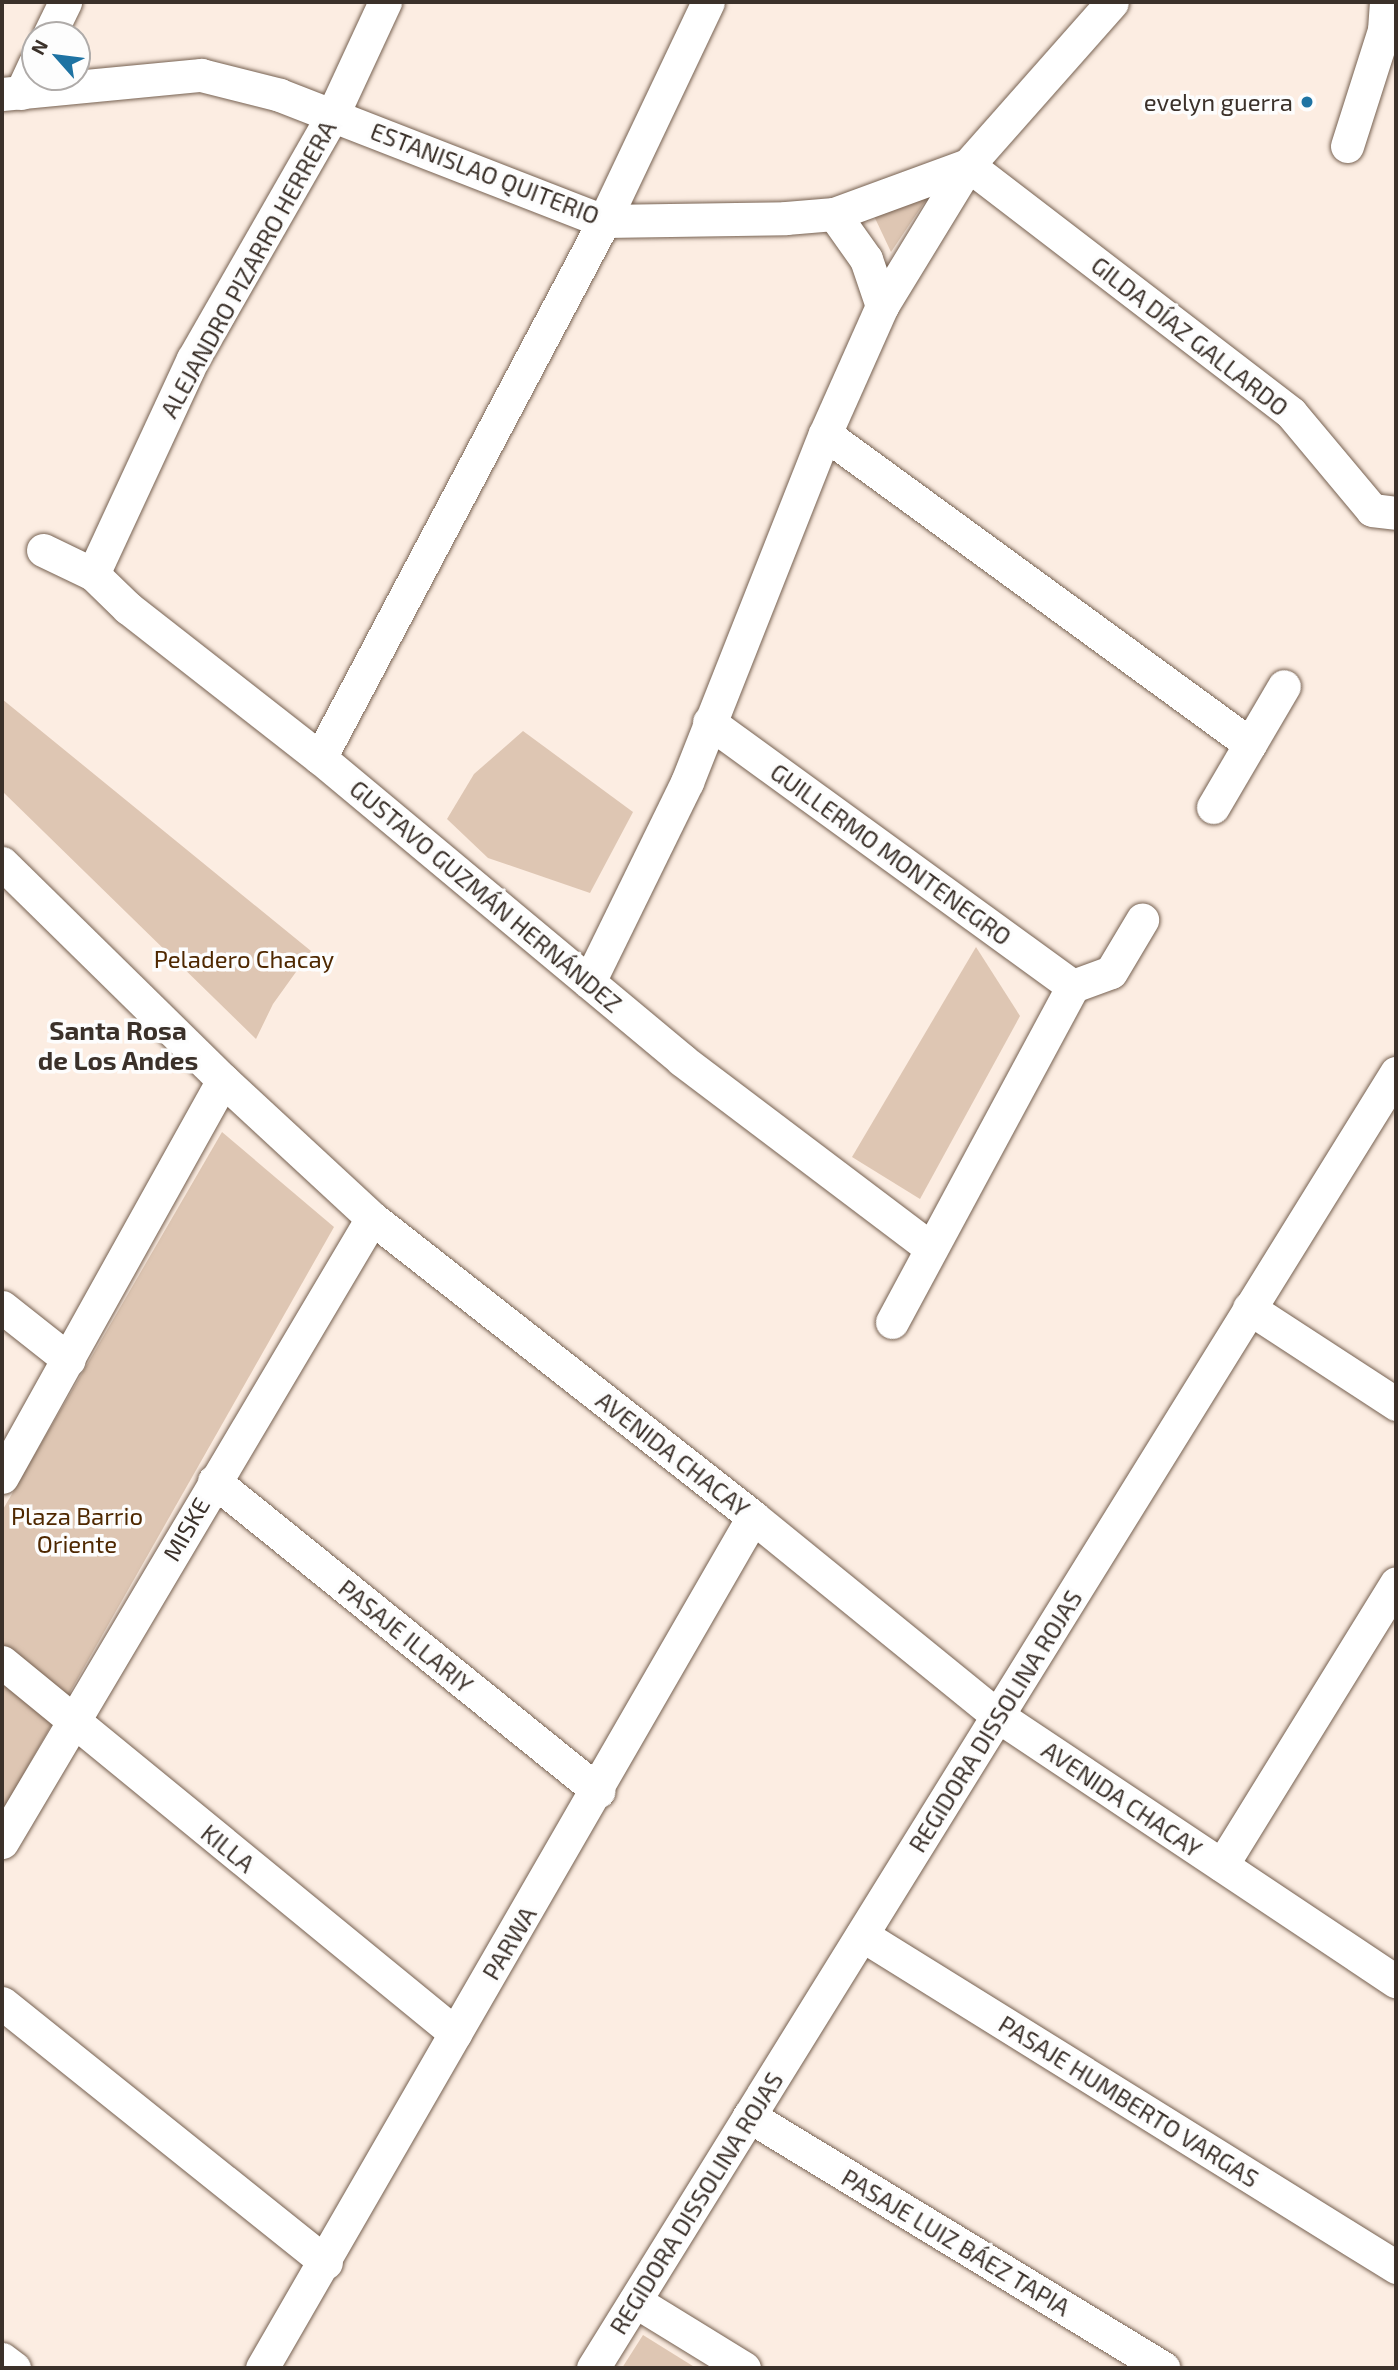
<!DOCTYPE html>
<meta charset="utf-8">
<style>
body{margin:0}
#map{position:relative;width:1398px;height:2370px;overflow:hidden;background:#fcede2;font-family:"Exo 2",sans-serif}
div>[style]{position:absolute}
.green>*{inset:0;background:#dec6b3}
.roads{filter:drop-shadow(0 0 2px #766151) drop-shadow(0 0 2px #766151)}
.street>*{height:33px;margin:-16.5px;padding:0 16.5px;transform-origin:16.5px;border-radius:16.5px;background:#fff}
.dots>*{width:19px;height:19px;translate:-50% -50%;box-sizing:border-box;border:4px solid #fdfdfd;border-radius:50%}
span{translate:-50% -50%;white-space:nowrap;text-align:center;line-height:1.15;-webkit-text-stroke:7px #fdfdfd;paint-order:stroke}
.poi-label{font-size:24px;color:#3b312a}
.right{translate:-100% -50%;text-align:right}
.street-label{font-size:24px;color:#3b312a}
.park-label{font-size:24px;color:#4f2800}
.neighbourhood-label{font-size:26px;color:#3b312a;font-weight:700}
.frame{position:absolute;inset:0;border:4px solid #3b312a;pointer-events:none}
.north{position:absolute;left:21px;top:21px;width:70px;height:70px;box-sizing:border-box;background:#fdfdfd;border:2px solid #afaba9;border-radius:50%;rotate:298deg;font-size:19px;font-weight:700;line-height:28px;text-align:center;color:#3b312a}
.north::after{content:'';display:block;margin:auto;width:24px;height:32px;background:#1e73a3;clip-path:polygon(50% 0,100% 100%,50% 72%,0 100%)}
</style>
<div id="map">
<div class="green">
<div style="clip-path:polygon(928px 197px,891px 252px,874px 216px)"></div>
<div style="clip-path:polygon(2px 699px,311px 951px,273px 1004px,256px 1039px,2px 791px)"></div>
<div style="clip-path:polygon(523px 731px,633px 812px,590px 893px,488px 858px,447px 819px,474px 774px)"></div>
<div style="clip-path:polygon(976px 947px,1020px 1016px,920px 1199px,852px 1157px)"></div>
<div style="clip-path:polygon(222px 1132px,334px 1227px,2px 1812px,2px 1511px)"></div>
<div style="clip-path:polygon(643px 2335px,696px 2368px,622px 2368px)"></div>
</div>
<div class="roads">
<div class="street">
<div style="left:49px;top:35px;width:37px;rotate:-64deg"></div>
<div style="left:21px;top:93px;width:33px;rotate:-65deg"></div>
<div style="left:2px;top:94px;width:200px;rotate:-5.5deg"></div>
<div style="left:201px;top:75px;width:81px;rotate:14.2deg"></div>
<div style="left:280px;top:95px;width:348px;rotate:21.3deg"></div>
<div style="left:604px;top:221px;width:182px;rotate:-0.9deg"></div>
<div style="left:786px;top:218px;width:48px;rotate:-4.8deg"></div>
<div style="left:834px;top:214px;width:143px;rotate:-20.1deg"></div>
<div style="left:968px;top:165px;width:217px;rotate:-48.5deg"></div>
<div style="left:1347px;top:146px;width:122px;rotate:-72.3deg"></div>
<div style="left:1384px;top:30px;width:28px;rotate:-86deg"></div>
<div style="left:834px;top:214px;width:55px;rotate:54.6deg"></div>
<div style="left:866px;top:259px;width:50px;rotate:71.2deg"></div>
<div style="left:825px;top:434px;width:526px;rotate:36.11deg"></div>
<div style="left:43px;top:550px;width:55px;rotate:25.6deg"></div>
<div style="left:93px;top:574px;width:49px;rotate:44.2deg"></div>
<div style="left:128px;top:608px;width:244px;rotate:38deg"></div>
<div style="left:320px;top:758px;width:471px;rotate:39.8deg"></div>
<div style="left:682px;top:1060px;width:310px;rotate:37.1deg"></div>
<div style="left:93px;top:574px;width:237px;rotate:-65.1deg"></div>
<div style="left:193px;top:359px;width:280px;rotate:-60.2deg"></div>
<div style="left:332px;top:116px;width:126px;rotate:-65.1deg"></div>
<div style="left:709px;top:722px;width:450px;rotate:36deg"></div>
<div style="left:320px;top:758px;width:607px;rotate:-62.13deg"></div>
<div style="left:604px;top:221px;width:242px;rotate:-64.6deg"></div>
<div style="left:1213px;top:807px;width:140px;rotate:-59.6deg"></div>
<div style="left:2px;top:863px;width:310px;rotate:44.5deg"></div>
<div style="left:223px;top:1080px;width:203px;rotate:42.8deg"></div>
<div style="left:372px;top:1218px;width:484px;rotate:38.1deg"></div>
<div style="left:753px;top:1517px;width:316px;rotate:39.1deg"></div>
<div style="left:998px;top:1716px;width:478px;rotate:33.7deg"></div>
<div style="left:589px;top:982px;width:223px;rotate:-63.9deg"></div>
<div style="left:687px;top:782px;width:374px;rotate:-68.4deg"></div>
<div style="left:825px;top:434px;width:140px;rotate:-66deg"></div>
<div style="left:882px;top:306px;width:165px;rotate:-58.6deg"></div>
<div style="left:968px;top:165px;width:407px;rotate:37.5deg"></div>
<div style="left:1291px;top:413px;width:126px;rotate:50.1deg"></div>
<div style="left:1372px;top:510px;width:24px;rotate:7deg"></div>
<div style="left:2px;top:1307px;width:85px;rotate:38.3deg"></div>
<div style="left:1249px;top:1308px;width:176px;rotate:33.1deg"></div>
<div style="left:892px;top:1322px;width:382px;rotate:-61.7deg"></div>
<div style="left:1073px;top:986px;width:40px;rotate:-20.2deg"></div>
<div style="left:1111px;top:972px;width:61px;rotate:-59.2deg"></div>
<div style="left:2px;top:1477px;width:454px;rotate:-60.9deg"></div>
<div style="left:214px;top:1481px;width:494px;rotate:38.9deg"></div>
<div style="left:2px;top:1662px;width:586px;rotate:39.32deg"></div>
<div style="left:2px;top:1842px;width:725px;rotate:-59.33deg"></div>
<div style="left:1222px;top:1865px;width:331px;rotate:-58.3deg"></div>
<div style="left:862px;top:1935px;width:629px;rotate:31.87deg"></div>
<div style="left:2px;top:2003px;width:415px;rotate:38.7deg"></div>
<div style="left:749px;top:2116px;width:485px;rotate:31.3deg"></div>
<div style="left:635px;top:2301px;width:128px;rotate:31.6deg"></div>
<div style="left:2px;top:2359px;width:15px;rotate:37deg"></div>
<div style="left:262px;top:2368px;width:982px;rotate:-60.02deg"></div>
<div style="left:593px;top:2368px;width:1524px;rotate:-58.2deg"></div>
</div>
</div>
<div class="dots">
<div style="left:1307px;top:102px;background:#1e73a3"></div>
</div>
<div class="poi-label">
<span class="right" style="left:1293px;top:102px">evelyn guerra</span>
</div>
<div class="street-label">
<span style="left:485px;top:173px;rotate:21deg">ESTANISLAO QUITERIO</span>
<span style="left:248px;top:269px;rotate:-61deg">ALEJANDRO PIZARRO HERRERA</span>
<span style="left:1190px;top:336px;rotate:38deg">GILDA DÍAZ GALLARDO</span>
<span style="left:891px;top:854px;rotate:36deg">GUILLERMO MONTENEGRO</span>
<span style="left:486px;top:896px;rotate:40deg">GUSTAVO GUZMÁN HERNÁNDEZ</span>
<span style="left:673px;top:1454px;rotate:38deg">AVENIDA CHACAY</span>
<span style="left:186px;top:1529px;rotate:-60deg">MISKE</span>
<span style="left:406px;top:1636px;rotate:39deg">PASAJE ILLARIY</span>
<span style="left:995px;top:1721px;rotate:-58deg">REGIDORA DISSOLINA ROJAS</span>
<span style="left:1122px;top:1799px;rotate:34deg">AVENIDA CHACAY</span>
<span style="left:228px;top:1848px;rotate:39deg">KILLA</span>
<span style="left:509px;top:1943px;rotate:-59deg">PARWA</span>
<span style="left:1129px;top:2101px;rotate:32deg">PASAJE HUMBERTO VARGAS</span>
<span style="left:696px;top:2203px;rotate:-58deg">REGIDORA DISSOLINA ROJAS</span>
<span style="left:956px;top:2242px;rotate:31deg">PASAJE LUIZ BÁEZ TAPIA</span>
</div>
<div class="park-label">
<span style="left:244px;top:959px">Peladero Chacay</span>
<span style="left:77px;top:1530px">Plaza Barrio<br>Oriente</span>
</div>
<div class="neighbourhood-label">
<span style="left:118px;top:1045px">Santa Rosa<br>de Los Andes</span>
</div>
<div class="frame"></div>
<div class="north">N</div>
</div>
